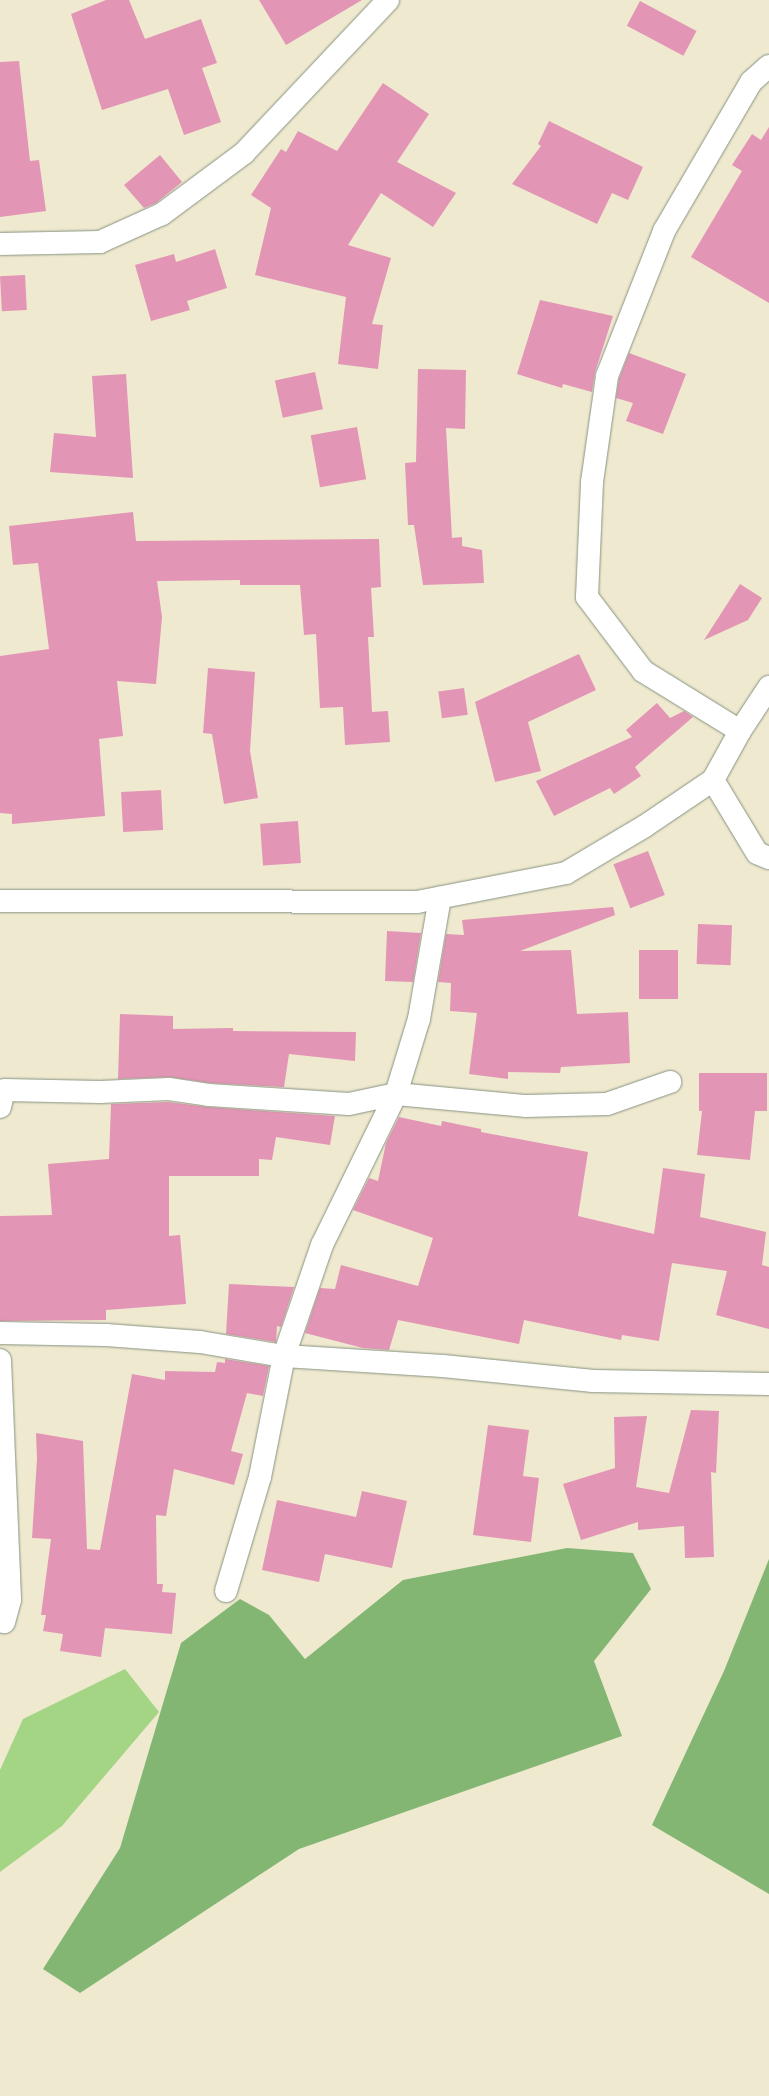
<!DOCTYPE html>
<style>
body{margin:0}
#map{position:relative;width:769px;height:2096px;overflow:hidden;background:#efe9cf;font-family:Kalam,sans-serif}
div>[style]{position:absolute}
.green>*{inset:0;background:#a3d585}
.forest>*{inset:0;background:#82b672}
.building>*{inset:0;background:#e395b5;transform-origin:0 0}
.roads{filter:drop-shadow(0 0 1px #879382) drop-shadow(0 0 1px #879382)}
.street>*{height:22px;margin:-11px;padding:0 11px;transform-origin:11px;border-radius:11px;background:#fff}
span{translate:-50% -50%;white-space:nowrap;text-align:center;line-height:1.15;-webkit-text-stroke:4px #fff;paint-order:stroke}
</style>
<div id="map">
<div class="green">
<div style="clip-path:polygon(125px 1669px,159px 1712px,62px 1826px,0 1872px,0 1770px,23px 1719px)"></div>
</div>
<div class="forest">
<div style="clip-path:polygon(567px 1548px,633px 1553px,651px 1589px,594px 1661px,622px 1736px,299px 1849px,80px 1993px,43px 1969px,120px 1848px,181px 1643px,240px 1599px,269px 1615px,305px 1659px,403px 1580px)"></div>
<div style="clip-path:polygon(769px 1559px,769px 1894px,652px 1825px,724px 1671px)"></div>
</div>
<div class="building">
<div style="clip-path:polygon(106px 0,129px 0,145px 39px,201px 19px,217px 63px,202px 68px,221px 122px,184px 135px,168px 89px,102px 110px,71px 14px)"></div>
<div style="clip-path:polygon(259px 0,362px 0,286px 45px)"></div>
<div style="left:640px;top:1px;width:64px;height:28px;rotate:28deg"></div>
<div style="clip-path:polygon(19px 61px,30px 161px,39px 160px,46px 211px,0 217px,0 62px)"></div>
<div style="clip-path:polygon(383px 83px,429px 114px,397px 162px,456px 193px,433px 227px,381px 193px,348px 245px,391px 258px,372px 324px,383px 325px,378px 369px,338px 364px,346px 297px,255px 275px,271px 208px,251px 195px,281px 149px,286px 152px,298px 131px,337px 151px)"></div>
<div style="clip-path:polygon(549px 121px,643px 167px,628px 200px,612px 193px,597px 224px,512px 184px,541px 146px,538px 144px)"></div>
<div style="clip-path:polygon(769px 127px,769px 303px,691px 257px,742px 171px,732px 165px,752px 134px,761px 140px)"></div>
<div style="clip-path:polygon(160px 155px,182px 182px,156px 203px,144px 208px,124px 185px)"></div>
<div style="clip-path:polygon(215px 249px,227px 288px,187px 301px,190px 310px,151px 321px,135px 265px,174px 254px,176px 262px)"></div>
<div style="left:25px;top:275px;width:35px;height:25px;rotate:87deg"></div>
<div style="clip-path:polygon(540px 300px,613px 316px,595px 372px,592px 392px,563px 384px,562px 388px,517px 374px)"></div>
<div style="clip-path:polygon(629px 353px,686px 374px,663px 434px,626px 421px,633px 403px,616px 398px,619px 379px)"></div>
<div style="clip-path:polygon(418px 369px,466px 370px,465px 429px,446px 428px,452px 538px,462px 537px,462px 546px,482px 550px,484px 583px,423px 585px,414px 525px,408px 525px,405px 463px,416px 462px)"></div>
<div style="left:315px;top:372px;width:38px;height:41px;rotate:78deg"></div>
<div style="clip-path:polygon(126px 374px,133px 478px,50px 472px,54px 433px,96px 437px,92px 376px)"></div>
<div style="left:357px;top:427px;width:53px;height:47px;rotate:80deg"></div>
<div style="clip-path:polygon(133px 512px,136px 541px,379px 539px,381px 587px,371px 588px,374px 637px,368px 637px,372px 712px,388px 711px,390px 742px,345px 745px,343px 707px,320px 708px,316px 634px,304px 635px,300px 585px,240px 585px,240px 580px,157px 581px,162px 617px,156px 684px,117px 681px,123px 736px,99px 739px,105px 816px,12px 824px,12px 814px,0 813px,0 656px,49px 649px,38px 563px,13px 565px,9px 526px)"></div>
<div style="clip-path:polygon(740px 584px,762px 598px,748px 620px,704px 640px)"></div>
<div style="clip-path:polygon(579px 654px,596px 690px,528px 722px,541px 771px,495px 782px,475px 702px)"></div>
<div style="clip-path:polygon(208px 668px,255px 672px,250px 751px,258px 798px,224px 804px,212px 734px,203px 733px)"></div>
<div style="left:464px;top:688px;width:27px;height:26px;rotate:82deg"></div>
<div style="clip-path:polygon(657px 703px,670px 718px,684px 711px,693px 717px,635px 767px,641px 776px,614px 794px,610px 788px,554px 816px,536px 781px,632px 737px,626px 730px)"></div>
<div style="left:161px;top:790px;width:40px;height:40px;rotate:87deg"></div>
<div style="left:298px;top:821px;width:42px;height:38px;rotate:86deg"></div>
<div style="left:648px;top:851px;width:47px;height:37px;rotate:69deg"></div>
<div style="clip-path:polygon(613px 907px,615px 915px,520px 951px,571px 950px,577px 1014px,628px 1012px,630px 1063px,561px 1067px,560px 1073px,508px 1072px,508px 1079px,469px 1074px,477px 1013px,450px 1011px,451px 983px,438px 982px,446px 934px,464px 935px,462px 920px)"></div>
<div style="left:698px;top:924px;width:34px;height:40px;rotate:2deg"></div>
<div style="clip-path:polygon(387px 931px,421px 933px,413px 982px,385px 981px)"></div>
<div style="left:639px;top:950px;width:39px;height:49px"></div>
<div style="clip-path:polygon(120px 1014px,173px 1016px,173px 1029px,233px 1028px,233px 1031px,356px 1032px,355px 1061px,289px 1054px,284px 1087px,210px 1083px,169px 1077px,118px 1079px)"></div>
<div style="clip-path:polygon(699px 1073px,767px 1073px,767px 1111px,755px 1111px,750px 1160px,697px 1155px,702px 1111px,699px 1111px)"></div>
<div style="clip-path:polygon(168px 1102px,208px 1107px,335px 1116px,330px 1145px,276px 1137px,272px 1160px,259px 1159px,259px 1176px,169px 1176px,169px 1236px,180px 1235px,186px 1304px,106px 1310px,106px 1320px,0 1321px,0 1216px,52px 1215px,48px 1164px,109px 1159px,111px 1104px)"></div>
<div style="clip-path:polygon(399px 1117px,441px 1126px,442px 1121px,481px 1129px,481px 1132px,588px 1152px,578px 1216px,654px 1234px,663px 1168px,705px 1174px,700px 1217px,766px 1232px,762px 1265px,769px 1267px,769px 1329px,716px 1315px,727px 1271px,672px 1263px,659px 1341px,622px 1335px,621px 1340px,524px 1320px,519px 1344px,398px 1320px,389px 1350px,363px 1348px,305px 1333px,320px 1288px,335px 1289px,341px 1265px,418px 1286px,433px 1238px,353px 1210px,369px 1178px,378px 1181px,386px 1143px)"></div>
<div style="clip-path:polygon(229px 1284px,294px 1287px,281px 1327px,277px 1326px,276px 1342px,226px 1334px)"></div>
<div style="clip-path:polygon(225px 1359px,269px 1366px,263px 1396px,247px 1393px,231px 1451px,243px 1454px,234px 1485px,174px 1469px,166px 1516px,156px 1515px,157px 1584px,163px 1584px,162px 1592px,176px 1593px,172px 1634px,105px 1628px,101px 1657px,60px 1651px,63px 1634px,43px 1631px,46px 1615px,41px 1615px,51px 1539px,32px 1538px,37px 1459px,36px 1433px,83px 1441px,87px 1549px,100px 1550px,132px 1374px,165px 1380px,165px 1371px,215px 1372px,217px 1362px,225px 1363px)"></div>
<div style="clip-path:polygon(691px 1410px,719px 1411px,716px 1473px,711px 1472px,714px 1557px,685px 1558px,684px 1526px,638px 1530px,638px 1522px,581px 1540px,563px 1484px,615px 1468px,614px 1417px,647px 1416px,636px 1487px,669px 1493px)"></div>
<div style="clip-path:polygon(488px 1425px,529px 1430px,523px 1476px,539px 1478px,531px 1542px,473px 1535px)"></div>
<div style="clip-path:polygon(362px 1491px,407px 1501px,392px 1568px,325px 1554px,319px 1582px,262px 1570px,277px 1500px,356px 1517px)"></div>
</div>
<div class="roads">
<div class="street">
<div style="left:0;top:244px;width:100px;rotate:-1.1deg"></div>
<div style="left:100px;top:242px;width:68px;rotate:-24.3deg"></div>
<div style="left:162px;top:214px;width:102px;rotate:-36.6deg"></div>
<div style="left:244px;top:153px;width:210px;rotate:-46.7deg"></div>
<div style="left:740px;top:731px;width:114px;rotate:-148.3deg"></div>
<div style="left:643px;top:671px;width:93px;rotate:-127.1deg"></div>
<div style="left:587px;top:597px;width:115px;rotate:-87.5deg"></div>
<div style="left:592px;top:482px;width:107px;rotate:-81.9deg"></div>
<div style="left:607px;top:376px;width:156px;rotate:-68.5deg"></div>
<div style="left:664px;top:231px;width:173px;rotate:-59.7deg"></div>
<div style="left:751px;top:82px;width:24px;rotate:-42deg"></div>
<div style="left:713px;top:780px;width:85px;rotate:58.9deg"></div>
<div style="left:757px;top:853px;width:13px;rotate:23deg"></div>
<div style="left:0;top:901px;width:417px;rotate:0.1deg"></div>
<div style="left:417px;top:902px;width:152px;rotate:-11deg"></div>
<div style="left:566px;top:873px;width:92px;rotate:-30.7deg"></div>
<div style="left:645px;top:826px;width:82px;rotate:-34.1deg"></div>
<div style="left:713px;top:780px;width:56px;rotate:-61.1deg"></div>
<div style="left:740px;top:731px;width:53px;rotate:-56.6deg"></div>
<div style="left:0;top:1107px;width:17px;rotate:-77deg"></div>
<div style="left:4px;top:1090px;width:96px;rotate:1.2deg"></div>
<div style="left:100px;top:1092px;width:69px;rotate:-2.5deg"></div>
<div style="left:169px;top:1089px;width:40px;rotate:8.5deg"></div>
<div style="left:209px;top:1095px;width:140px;rotate:3.7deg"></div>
<div style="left:349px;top:1104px;width:48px;rotate:-12deg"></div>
<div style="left:396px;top:1094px;width:131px;rotate:5.3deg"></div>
<div style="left:526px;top:1106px;width:81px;rotate:-1.4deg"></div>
<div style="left:607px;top:1104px;width:67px;rotate:-19.2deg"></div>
<div style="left:0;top:1333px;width:106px;rotate:1.1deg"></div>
<div style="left:106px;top:1335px;width:94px;rotate:4.3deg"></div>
<div style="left:200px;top:1342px;width:85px;rotate:9.5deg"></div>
<div style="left:284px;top:1356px;width:159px;rotate:3.6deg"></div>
<div style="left:443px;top:1366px;width:151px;rotate:5.7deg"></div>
<div style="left:593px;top:1381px;width:176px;rotate:1deg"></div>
<div style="left:0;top:1360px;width:240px;rotate:87.6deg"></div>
<div style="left:10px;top:1600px;width:23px;rotate:105deg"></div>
<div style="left:226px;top:1591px;width:119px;rotate:-73.4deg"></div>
<div style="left:260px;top:1477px;width:123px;rotate:-78.8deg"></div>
<div style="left:284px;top:1356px;width:117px;rotate:-71.1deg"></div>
<div style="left:322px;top:1245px;width:168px;rotate:-63.9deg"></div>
<div style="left:396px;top:1094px;width:78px;rotate:-73deg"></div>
<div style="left:419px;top:1019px;width:123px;rotate:-80.2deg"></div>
</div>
</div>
</div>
